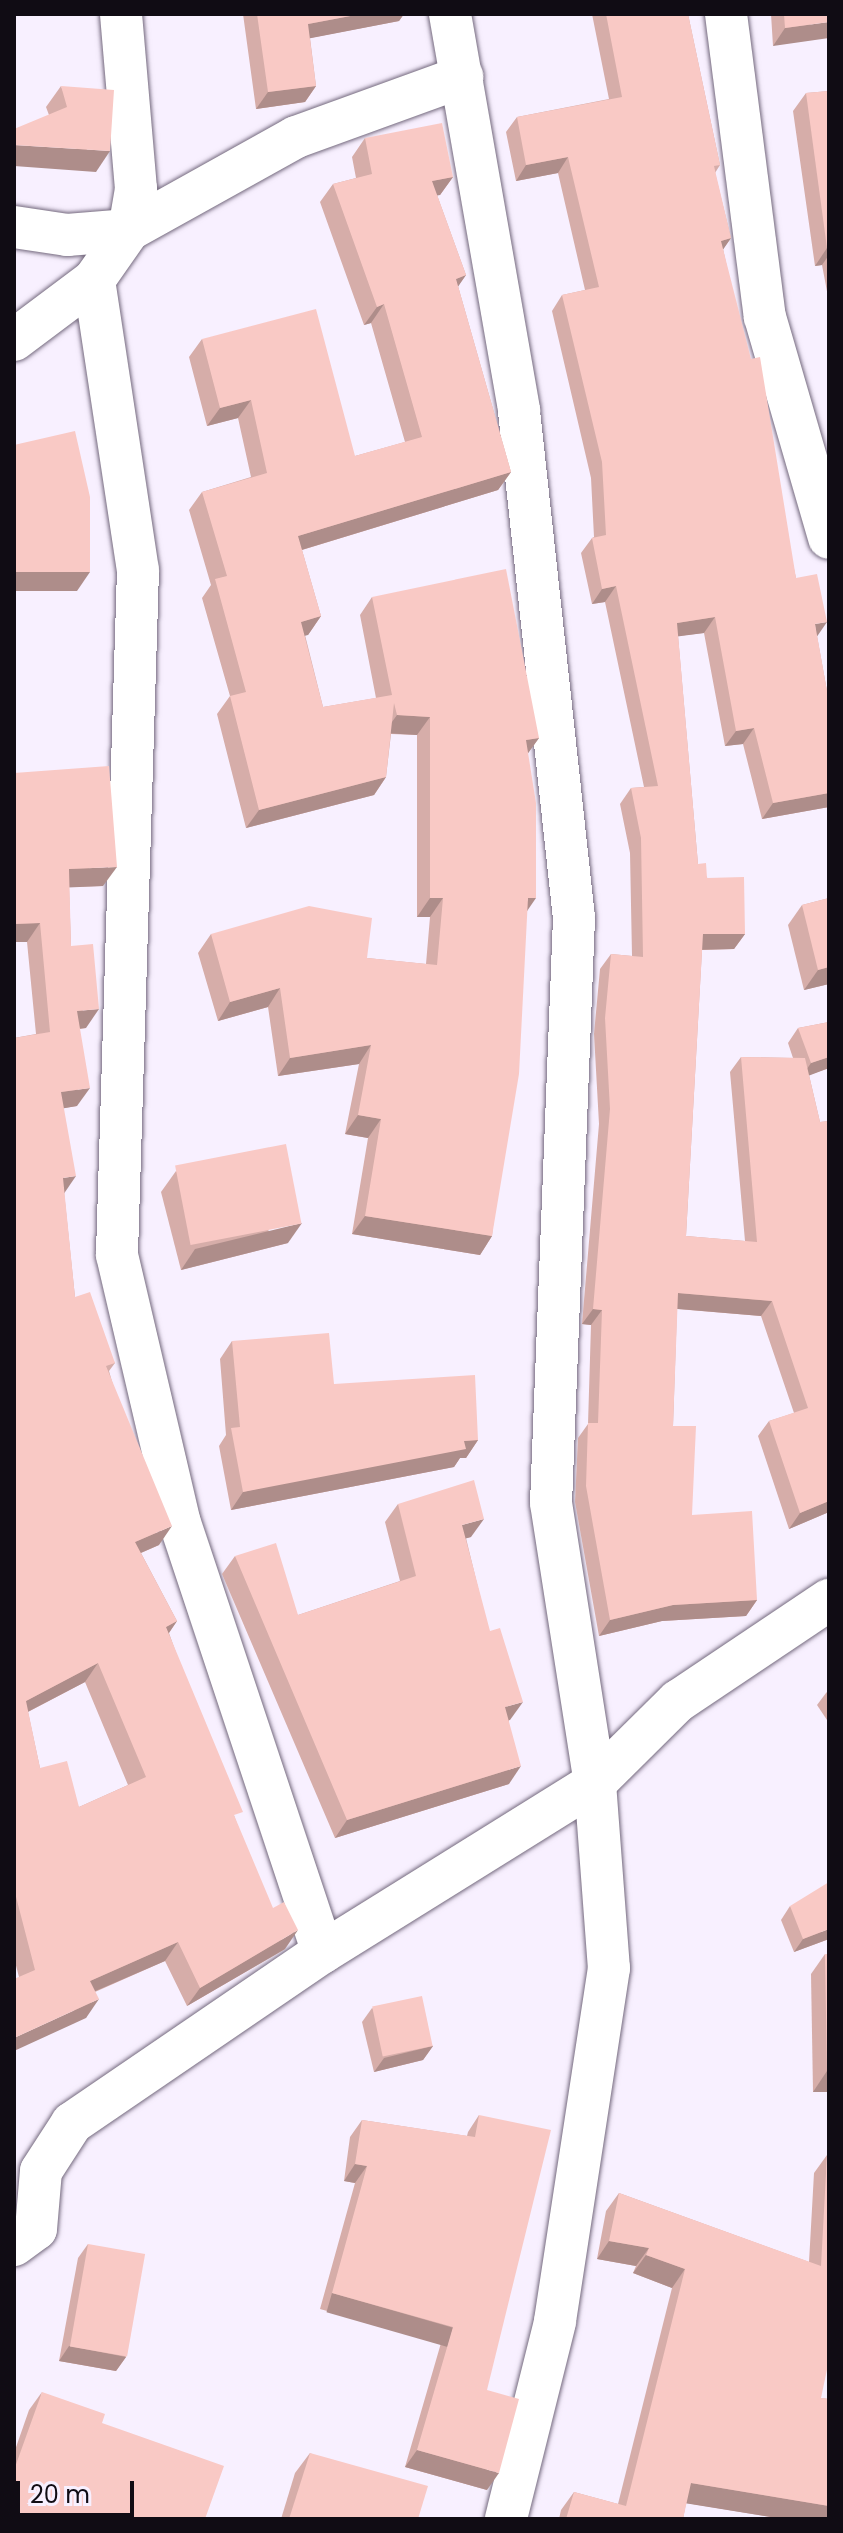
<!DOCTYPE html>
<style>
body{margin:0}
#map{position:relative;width:843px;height:2533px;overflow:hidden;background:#f8f0ff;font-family:Poppins,sans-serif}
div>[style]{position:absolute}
.roads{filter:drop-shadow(0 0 2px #74697e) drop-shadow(0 0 2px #74697e)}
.street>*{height:42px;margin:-21px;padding:0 21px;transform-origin:21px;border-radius:21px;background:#fff}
.wall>*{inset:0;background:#d6ada9}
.shaded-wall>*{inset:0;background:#ae8d8a;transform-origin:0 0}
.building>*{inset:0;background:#f9c9c5;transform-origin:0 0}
span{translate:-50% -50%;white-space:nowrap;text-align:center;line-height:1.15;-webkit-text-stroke:6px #f8f0ff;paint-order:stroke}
.frame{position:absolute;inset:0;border:16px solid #100c14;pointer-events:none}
.scale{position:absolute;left:16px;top:2481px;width:118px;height:36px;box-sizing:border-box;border:4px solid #100c14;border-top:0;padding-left:10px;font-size:24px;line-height:28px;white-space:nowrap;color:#100c14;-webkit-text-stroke:6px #f8f0ff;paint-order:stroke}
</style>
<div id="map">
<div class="roads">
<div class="street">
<div style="left:450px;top:14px;width:403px;rotate:80.1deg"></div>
<div style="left:519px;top:411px;width:510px;rotate:83.81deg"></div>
<div style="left:574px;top:918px;width:585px;rotate:92.25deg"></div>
<div style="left:551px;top:1503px;width:283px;rotate:81.1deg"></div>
<div style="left:595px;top:1783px;width:186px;rotate:85.7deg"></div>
<div style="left:609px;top:1968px;width:358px;rotate:98.7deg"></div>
<div style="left:555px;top:2322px;width:203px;rotate:104deg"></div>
<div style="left:726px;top:14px;width:305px;rotate:82.7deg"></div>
<div style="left:765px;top:317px;width:230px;rotate:73.8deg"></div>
<div style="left:14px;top:227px;width:54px;rotate:8.6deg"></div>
<div style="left:67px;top:235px;width:62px;rotate:-4.6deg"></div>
<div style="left:129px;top:230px;width:191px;rotate:-29.1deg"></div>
<div style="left:296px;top:137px;width:177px;rotate:-19.9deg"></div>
<div style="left:94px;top:280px;width:293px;rotate:81.4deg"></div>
<div style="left:138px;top:570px;width:685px;rotate:91.76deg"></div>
<div style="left:117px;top:1255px;width:275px;rotate:76.8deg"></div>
<div style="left:180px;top:1523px;width:452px;rotate:71.6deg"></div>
<div style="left:14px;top:340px;width:100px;rotate:-36.9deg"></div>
<div style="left:94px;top:280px;width:61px;rotate:-55deg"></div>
<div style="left:129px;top:230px;width:42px;rotate:-80.3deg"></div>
<div style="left:136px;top:189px;width:176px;rotate:-94.9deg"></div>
<div style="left:14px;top:2245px;width:27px;rotate:-36deg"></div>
<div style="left:36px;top:2229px;width:58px;rotate:-85.1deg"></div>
<div style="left:41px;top:2171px;width:57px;rotate:-57.1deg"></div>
<div style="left:72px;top:2123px;width:304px;rotate:-34.3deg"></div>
<div style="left:323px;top:1952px;width:320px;rotate:-31.9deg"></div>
<div style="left:595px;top:1783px;width:117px;rotate:-44.7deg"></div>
<div style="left:678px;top:1701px;width:182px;rotate:-33.8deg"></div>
</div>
</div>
<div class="wall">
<div style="clip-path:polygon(243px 14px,404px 14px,399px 21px,310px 38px,316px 86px,305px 102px,256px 109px)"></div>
<div style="clip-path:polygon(592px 14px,688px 14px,720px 165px,715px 173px,731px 238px,723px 249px,796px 578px,817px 636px,829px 702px,829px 807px,762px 819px,743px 744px,725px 746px,704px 633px,678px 636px,698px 864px,745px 934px,734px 949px,702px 950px,686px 1236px,745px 1241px,730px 1072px,741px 1057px,793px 1058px,788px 1043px,798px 1028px,829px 1022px,829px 1068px,809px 1075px,820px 1122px,829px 1121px,829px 1512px,789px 1529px,758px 1436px,769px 1421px,794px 1413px,761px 1316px,677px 1309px,673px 1426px,692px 1515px,757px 1600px,746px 1616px,662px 1621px,599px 1636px,575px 1502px,578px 1438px,588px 1424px,591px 1325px,582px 1324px,599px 1124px,594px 1034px,600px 969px,611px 954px,632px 956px,630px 853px,620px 804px,631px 788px,644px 787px,605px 602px,592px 604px,581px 553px,592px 538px,594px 537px,591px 478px,552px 311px,562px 295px,585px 290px,558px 173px,516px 181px,506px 132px,517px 117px,609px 99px)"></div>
<div style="clip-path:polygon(771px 14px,829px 14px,773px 46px)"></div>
<div style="clip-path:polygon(61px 86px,96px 172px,49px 115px,46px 107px)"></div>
<div style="clip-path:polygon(829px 91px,829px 302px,822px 265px,815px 266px,793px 111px,806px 93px)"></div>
<div style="clip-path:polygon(365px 138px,453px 177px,440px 195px,437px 195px,466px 275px,458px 286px,511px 472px,498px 490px,302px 550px,321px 616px,308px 635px,305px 635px,323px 707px,376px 698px,360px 615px,372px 597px,539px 738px,528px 753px,527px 910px,492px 1236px,480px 1255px,352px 1234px,368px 1138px,345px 1134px,359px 1064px,278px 1076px,268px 1007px,218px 1021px,198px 953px,211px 934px,367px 958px,426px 964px,430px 917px,417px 917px,417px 735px,391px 734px,386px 777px,374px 795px,246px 828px,217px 714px,230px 696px,202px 598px,211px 585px,189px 510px,202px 492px,251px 477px,238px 418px,207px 426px,189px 357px,202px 339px,355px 456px,405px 442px,371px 323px,364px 325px,320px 202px,333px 184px,356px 178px,352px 157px)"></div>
<div style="clip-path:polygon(evenodd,14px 773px,103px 886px,69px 887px,71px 946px,86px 1028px,80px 1029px,77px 1106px,64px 1108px,64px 1192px,75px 1297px,115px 1363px,109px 1371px,159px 1545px,141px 1553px,177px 1621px,169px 1633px,236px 1821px,285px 1949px,187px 2006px,165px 1961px,95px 1992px,86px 2018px,19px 1977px,14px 1958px,14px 1038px,36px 1034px,27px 942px,14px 942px,14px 773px,85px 1682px,128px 1785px,79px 1807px,40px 1768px,28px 1712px,85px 1682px)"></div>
<div style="clip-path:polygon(829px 898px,829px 984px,804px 990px,788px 925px,802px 905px)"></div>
<div style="clip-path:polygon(176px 1171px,288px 1243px,181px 1270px,161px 1192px)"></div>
<div style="clip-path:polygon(232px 1341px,334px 1384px,478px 1440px,466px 1458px,460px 1458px,454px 1467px,231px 1510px,219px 1446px,226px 1435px,220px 1359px)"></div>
<div style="clip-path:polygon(398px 1504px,471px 1537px,466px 1538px,510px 1720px,509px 1720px,509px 1784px,335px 1838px,222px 1574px,235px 1556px,298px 1615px,400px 1581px,385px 1522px)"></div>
<div style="clip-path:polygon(829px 1690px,829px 1723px,817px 1705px,826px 1693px)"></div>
<div style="clip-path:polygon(790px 1906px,829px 1939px,794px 1952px,781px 1920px)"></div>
<div style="clip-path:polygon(825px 1954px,829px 1954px,829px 2092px,813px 2092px,811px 1974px)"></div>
<div style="clip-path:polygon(372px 2008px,433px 2046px,423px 2060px,374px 2072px,362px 2022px)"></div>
<div style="clip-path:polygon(479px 2115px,487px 2390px,487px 2490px,405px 2467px,441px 2343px,320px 2309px,355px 2183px,344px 2181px,350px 2137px,362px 2120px,467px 2136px,468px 2132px)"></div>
<div style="clip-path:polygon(827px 2155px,821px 2398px,829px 2399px,829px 2519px,783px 2519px,686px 2503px,683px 2519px,559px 2519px,561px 2510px,574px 2492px,618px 2504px,672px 2288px,633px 2273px,636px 2266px,597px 2259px,606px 2211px,619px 2193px,809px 2262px,814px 2173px)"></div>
<div style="clip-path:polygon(88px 2244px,126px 2357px,116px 2371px,59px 2361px,78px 2258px)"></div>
<div style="clip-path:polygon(42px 2392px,14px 2519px,14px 2453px,29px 2410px)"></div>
<div style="clip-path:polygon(310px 2453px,418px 2519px,281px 2519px,295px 2473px)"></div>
</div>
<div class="shaded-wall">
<div style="clip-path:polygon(361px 14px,404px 14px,399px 21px,296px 41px,308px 24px)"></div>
<div style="clip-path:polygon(829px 22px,829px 38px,773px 46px,785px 28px)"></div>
<div style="clip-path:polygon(316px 86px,305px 102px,256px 109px,268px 92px)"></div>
<div style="clip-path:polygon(14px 145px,110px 151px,96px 172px,14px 166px)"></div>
<div style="clip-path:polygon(568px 157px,558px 173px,516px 181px,526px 165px)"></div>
<div style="clip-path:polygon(453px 177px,440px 195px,419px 199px,432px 181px)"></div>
<div style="clip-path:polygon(731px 238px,720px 254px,721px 241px)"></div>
<div style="clip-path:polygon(827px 248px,829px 248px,829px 255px,822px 265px,815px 266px)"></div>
<div style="clip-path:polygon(466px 275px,453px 294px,456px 279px)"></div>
<div style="clip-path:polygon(384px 304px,371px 323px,364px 325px,377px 307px)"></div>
<div style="clip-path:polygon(251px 400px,238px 418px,207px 426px,220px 408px)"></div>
<div style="clip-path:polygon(511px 472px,498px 490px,285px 555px,298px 536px)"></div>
<div style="clip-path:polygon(14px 572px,90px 572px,77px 591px,14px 591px)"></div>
<div style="clip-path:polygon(616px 586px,605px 602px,592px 604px,602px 589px)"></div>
<div style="clip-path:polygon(321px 616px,308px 635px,289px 640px,301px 622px)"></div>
<div style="clip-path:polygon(715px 617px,704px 633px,666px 638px,677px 623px)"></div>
<div style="clip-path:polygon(827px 622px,816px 638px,815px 624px)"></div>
<div style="clip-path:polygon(397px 715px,430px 717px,417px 735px,384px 733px)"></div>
<div style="clip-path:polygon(754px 728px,743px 744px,725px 746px,736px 731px)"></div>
<div style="clip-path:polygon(539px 738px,526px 756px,526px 740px)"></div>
<div style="clip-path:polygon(386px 777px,374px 795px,246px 828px,259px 810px)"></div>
<div style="clip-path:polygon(829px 793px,829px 807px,762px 819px,773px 803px)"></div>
<div style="clip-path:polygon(117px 867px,103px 886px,56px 888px,69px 869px)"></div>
<div style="clip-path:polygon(430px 898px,443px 898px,430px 917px,417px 917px)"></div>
<div style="clip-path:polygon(528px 898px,536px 898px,523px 917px)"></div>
<div style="clip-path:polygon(40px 923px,27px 942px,14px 942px,14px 924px)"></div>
<div style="clip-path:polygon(703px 934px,745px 934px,734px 949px,692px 950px)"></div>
<div style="clip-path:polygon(829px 967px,829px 984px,804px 990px,818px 970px)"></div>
<div style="clip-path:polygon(280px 988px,268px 1007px,218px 1021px,230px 1002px)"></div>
<div style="clip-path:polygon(99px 1009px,86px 1028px,64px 1030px,77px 1011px)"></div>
<div style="clip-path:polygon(371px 1045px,359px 1064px,278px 1076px,290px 1058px)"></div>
<div style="clip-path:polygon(829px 1057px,829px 1068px,800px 1079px,811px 1063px)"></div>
<div style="clip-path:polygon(90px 1088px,77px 1106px,48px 1111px,61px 1092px)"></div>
<div style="clip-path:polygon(358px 1115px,381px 1119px,368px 1138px,345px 1134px)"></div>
<div style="clip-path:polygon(76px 1176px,63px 1195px,63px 1178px)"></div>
<div style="clip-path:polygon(365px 1216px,492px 1236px,480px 1255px,352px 1234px)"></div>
<div style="clip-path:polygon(302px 1223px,288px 1243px,181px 1270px,195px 1249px)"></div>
<div style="clip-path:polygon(678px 1293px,772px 1301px,761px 1316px,667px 1308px)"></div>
<div style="clip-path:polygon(593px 1309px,602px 1310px,591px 1325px,582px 1324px)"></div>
<div style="clip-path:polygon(478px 1440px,466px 1458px,460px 1458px,454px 1467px,231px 1510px,243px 1492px,464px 1441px)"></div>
<div style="clip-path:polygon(829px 1501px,829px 1512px,789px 1529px,800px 1513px)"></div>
<div style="clip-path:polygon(484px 1519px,471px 1537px,450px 1543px,462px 1525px)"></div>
<div style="clip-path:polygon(172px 1526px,159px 1545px,122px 1561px,135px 1542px)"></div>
<div style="clip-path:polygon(757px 1600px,746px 1616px,662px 1621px,599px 1636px,610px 1620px,673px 1605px)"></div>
<div style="clip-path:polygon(177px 1621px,164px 1640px,166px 1627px)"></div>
<div style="clip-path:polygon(98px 1663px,85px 1682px,14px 1719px,26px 1701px)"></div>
<div style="clip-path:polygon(523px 1702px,510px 1720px,492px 1725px,505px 1707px)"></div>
<div style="clip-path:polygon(521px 1766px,509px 1784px,335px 1838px,347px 1820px)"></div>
<div style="clip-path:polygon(829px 1929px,829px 1939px,794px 1952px,803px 1939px)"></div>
<div style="clip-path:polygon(298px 1930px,285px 1949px,187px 2006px,200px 1988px)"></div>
<div style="clip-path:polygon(178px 1942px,165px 1961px,77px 1999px,90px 1981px)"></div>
<div style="clip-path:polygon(99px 1999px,86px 2018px,14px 2051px,14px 2038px)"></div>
<div style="clip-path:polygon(433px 2046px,423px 2060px,374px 2072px,384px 2058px)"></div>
<div style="clip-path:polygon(827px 2071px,829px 2071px,829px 2092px,813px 2092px)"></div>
<div style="clip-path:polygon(355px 2164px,367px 2166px,355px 2183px,344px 2181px)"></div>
<div style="clip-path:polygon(609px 2241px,649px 2248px,636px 2266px,597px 2259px)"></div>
<div style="clip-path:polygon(646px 2255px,685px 2269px,672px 2288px,633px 2273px)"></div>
<div style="left:332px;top:2293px;width:126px;height:20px;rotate:16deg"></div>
<div style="clip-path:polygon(69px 2346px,126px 2357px,116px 2371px,59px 2361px)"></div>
<div style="clip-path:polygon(417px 2450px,499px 2473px,487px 2490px,405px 2467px)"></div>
<div style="clip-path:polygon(691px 2483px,829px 2506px,829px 2517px,827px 2519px,783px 2519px,678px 2502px)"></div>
</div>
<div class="building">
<div style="clip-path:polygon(257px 14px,361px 14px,308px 24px,316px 86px,268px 92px)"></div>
<div style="clip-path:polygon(606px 14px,688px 14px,720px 165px,714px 166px,731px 238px,721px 241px,751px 359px,760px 357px,796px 578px,817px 574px,827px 622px,815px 624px,829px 702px,829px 793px,773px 803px,754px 728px,736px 731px,715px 617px,677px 623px,698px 864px,706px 863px,707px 878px,744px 877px,745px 934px,703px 934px,686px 1236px,757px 1242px,741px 1057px,805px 1058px,820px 1122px,829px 1121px,829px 1501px,800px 1513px,769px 1421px,808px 1408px,772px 1301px,678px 1293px,673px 1426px,696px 1426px,692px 1515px,752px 1511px,757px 1600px,673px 1605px,610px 1620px,586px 1486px,588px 1423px,598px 1423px,602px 1310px,593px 1309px,610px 1109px,605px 1018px,611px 954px,643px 957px,641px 838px,631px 788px,658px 786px,616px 586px,602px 589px,592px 538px,606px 535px,602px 462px,562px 295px,599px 287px,568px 157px,526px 165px,517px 117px,622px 97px)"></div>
<div style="clip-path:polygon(784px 14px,829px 14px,829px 22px,785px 28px)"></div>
<div style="clip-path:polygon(61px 86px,114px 90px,110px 151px,14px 145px,14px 129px,67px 107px)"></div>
<div style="clip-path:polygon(829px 91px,829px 248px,827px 248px,806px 93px)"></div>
<div style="clip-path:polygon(442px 123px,453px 177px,432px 181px,466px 275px,456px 279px,511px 472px,298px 536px,321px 616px,301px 622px,323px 707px,392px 695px,372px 597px,506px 569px,539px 738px,526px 740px,536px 803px,536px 898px,528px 898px,519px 1074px,492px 1236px,365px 1216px,381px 1119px,358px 1115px,371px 1045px,290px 1058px,280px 988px,230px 1002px,211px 934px,309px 906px,372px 918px,367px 958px,437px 965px,443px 898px,430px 898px,430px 717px,397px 715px,394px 703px,386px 777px,259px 810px,230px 696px,246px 692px,215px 579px,227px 576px,202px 492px,267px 473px,251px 400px,220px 408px,202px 339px,316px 309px,355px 456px,422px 437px,384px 304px,377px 307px,333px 184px,372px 174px,365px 138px)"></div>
<div style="clip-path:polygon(75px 431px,90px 497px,90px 572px,14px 572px,14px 445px)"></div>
<div style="clip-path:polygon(evenodd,109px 766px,117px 867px,69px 869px,71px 946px,93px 944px,99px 1009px,77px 1011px,90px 1088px,61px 1092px,76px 1176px,63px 1178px,75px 1297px,90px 1292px,115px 1363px,106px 1366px,172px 1526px,135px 1542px,177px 1621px,166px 1627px,243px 1812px,234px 1815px,273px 1908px,284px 1902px,298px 1930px,200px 1988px,178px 1942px,90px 1981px,99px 1999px,14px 2038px,14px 1979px,35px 1970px,14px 1889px,14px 1038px,50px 1032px,40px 923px,14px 924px,14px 773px,109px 766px,98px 1663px,146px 1777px,79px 1807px,67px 1761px,40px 1768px,26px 1701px,98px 1663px)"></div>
<div style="clip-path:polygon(829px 898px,829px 967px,818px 970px,802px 905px)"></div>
<div style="clip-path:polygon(829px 1022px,829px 1057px,811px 1063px,798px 1028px)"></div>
<div style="left:286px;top:1144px;width:81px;height:113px;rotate:79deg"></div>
<div style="clip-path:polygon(329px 1333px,334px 1384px,475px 1375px,478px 1440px,464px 1441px,466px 1449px,243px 1492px,231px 1428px,240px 1427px,232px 1341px)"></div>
<div style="clip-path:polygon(474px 1480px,484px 1519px,462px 1525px,490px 1631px,500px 1628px,523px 1702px,505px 1707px,521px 1766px,347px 1820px,235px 1556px,276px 1543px,298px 1615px,416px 1576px,398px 1504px)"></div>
<div style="clip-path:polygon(829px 1882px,829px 1929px,803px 1939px,790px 1906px)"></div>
<div style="clip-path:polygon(825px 1954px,829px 1954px,829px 2071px,827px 2071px)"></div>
<div style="left:422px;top:1996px;width:51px;height:51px;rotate:78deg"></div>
<div style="clip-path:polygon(479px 2115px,551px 2130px,487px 2390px,519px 2399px,499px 2473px,417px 2450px,453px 2327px,332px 2293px,367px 2166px,355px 2164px,362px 2120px,475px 2137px)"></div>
<div style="clip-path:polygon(827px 2155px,829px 2155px,829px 2360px,821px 2398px,829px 2399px,829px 2506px,691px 2483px,683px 2519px,566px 2519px,574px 2492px,626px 2506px,685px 2269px,646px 2255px,649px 2248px,609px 2241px,619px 2193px,821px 2266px)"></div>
<div style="left:88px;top:2244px;width:58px;height:104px;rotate:10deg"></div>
<div style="clip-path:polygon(42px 2392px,105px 2414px,102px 2423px,224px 2466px,205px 2519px,14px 2519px,14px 2470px)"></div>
<div style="clip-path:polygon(310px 2453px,428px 2486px,418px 2519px,289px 2519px)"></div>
</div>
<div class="frame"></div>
<div class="scale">20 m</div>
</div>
